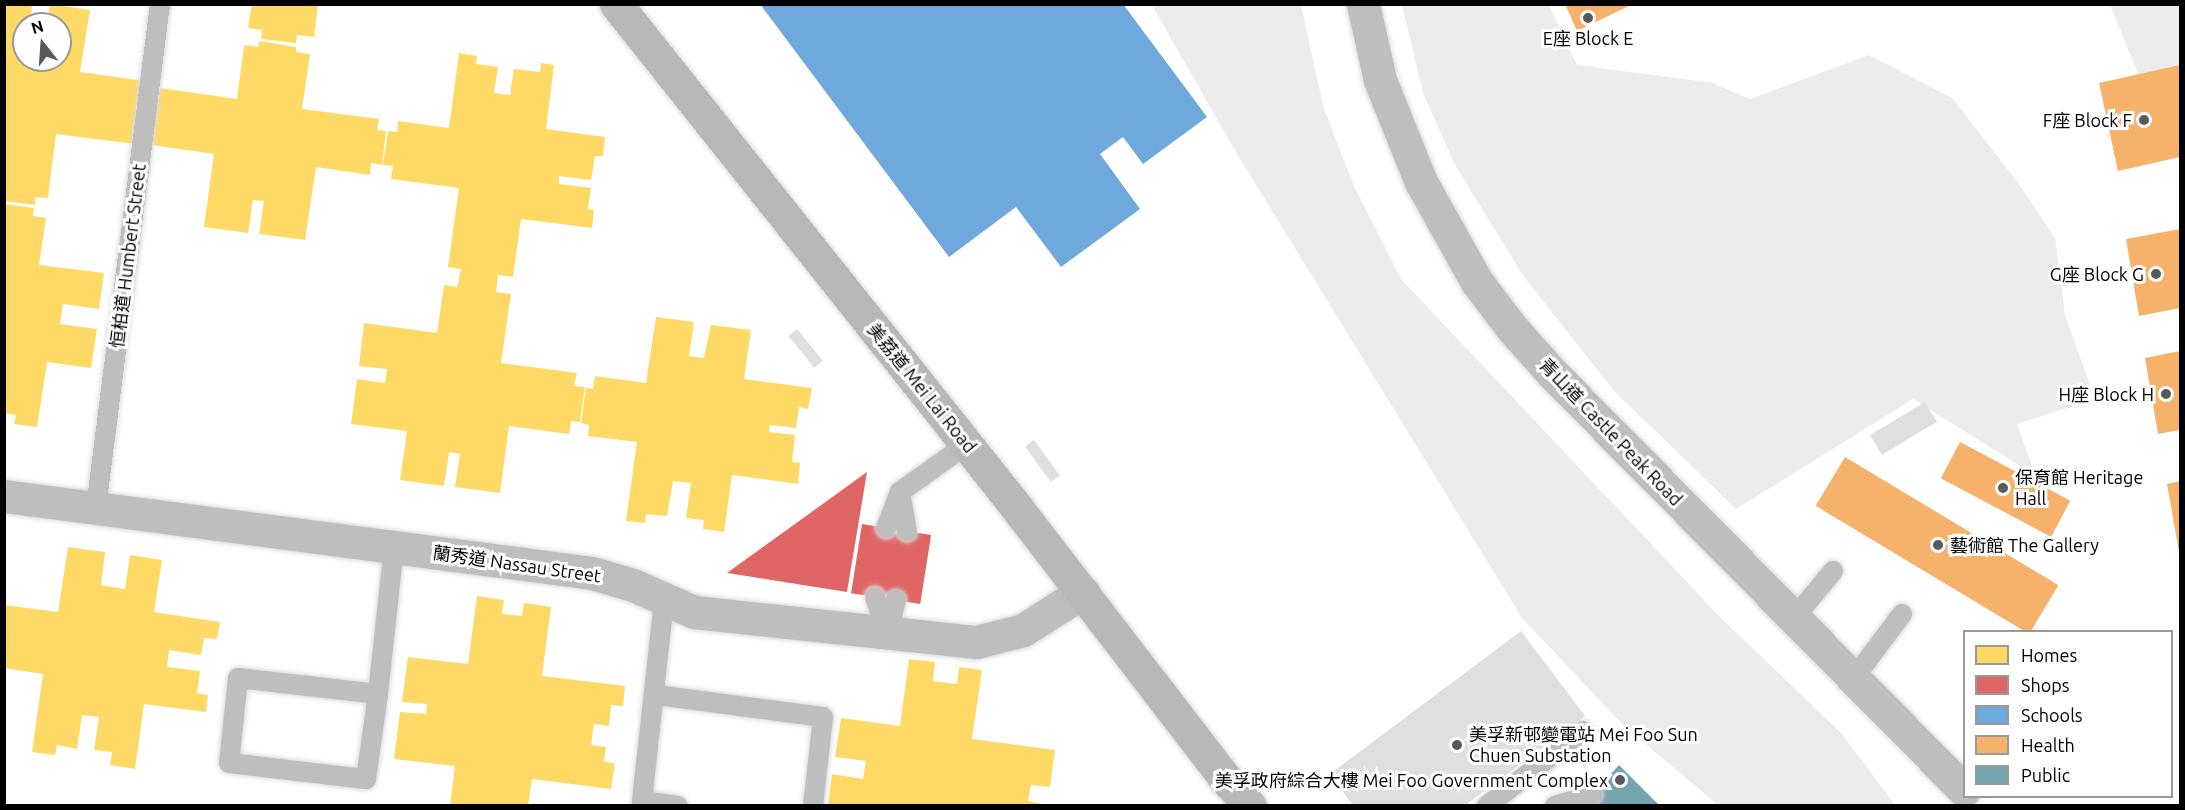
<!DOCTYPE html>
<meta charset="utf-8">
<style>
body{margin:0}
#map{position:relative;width:2185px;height:810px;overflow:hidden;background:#fff;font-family:Ubuntu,"Noto Sans TC",sans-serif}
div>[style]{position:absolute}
.green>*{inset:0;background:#ececec}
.homes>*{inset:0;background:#ffd966}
.shops>*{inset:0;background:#e06666;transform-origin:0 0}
.schools>*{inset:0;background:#6fa8dc}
.health>*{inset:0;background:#f6b26b;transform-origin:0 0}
.public>*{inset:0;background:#76a5af}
.building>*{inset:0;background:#dfdfdf;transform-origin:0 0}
.roads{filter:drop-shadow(0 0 2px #dbdbdb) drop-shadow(0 0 2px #dbdbdb)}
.service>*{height:20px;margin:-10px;padding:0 10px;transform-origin:10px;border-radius:10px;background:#bebebe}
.minor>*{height:33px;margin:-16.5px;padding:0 16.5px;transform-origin:16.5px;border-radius:16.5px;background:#bebebe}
.secondary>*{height:33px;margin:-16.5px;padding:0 16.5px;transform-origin:16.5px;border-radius:16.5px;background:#b8b8b8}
.primary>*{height:33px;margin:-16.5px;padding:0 16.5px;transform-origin:16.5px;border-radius:16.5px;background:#bebebe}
.dots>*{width:16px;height:16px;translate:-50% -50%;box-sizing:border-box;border:3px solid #fff;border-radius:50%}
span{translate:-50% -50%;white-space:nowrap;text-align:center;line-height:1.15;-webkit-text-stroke:6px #fff;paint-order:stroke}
.poi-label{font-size:18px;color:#000}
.right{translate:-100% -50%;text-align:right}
.left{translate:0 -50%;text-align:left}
.street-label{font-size:18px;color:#000}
.frame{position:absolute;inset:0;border:6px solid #000;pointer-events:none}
.legend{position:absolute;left:1963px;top:630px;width:210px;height:168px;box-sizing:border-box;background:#fff;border:2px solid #999;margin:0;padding:8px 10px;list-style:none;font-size:18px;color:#000}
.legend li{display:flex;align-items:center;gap:12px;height:30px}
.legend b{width:30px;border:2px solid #999}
.north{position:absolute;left:12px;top:12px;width:60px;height:60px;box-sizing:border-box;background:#fff;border:2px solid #999;border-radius:50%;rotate:343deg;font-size:16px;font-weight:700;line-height:24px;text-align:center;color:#000}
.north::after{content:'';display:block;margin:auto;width:21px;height:27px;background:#595959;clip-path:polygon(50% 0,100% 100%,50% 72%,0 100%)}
</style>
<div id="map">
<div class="green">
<div style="clip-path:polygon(1152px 5px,1301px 5px,1324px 109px,1354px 186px,1401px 279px,1720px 617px,1842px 734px,1895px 805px,1718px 805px,1623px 725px,1522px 618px,1231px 144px)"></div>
<div style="clip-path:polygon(1402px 5px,1549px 5px,1577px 65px,1713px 83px,1750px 99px,1869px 55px,1952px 98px,2016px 180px,2055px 238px,2065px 315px,2095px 399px,2017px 424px,2035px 475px,1913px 399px,1736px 509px,1614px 391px,1524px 277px,1455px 165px,1423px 93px)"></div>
<div style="clip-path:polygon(2110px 5px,2180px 5px,2180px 70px,2140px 78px)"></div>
</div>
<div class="homes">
<div style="clip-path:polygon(4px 4px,32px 4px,30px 24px,24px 24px,24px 60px,60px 60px,60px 24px,47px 24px,50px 4px,90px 10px,80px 72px,145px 81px,135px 144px,56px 134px,48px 198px,35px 197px,35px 205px,4px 201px)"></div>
<div style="clip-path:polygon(252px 4px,318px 4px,314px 37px,297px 35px,296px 43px,261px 39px,262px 30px,248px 28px)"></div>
<div style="clip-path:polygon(259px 41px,296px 47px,296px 52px,310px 54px,302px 109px,379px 119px,377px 130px,386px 131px,382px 165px,371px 163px,370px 175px,316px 167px,305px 240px,259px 234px,264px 201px,253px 200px,248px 233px,204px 227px,214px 154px,152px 145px,154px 132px,149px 131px,152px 101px,158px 102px,160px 88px,237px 99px,244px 45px,258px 47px)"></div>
<div style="clip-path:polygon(459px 53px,477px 56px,476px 64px,498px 67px,494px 93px,510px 95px,514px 69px,540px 72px,541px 63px,554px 65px,546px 129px,605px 137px,603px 156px,595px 156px,591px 180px,559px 176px,559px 184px,591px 188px,588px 209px,594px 210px,592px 228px,521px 219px,513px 277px,498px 275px,496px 292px,511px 294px,501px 363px,577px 373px,574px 386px,585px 387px,580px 422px,571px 421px,569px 434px,509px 426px,500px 493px,455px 487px,460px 454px,449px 452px,444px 486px,400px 480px,407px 431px,351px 424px,357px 379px,385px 383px,387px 369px,359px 366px,364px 323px,437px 333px,444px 285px,457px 287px,459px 279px,461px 269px,448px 267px,459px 188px,391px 179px,393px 166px,383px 165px,388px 131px,397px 132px,398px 121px,449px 128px)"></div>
<div style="clip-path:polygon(4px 204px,34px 208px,33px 216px,46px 218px,39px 265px,104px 273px,99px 309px,63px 304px,60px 324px,97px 329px,91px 368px,47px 362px,37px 427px,14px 424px,16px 415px,4px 413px)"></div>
<div style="clip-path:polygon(656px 317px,694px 322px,689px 356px,704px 358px,711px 325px,751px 330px,744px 379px,812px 388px,808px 409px,799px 407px,796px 428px,770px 425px,769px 432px,795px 435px,792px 462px,800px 463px,798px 484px,732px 475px,724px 532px,703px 529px,704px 520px,686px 518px,691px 483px,673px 481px,667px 516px,646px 514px,645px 523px,626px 521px,637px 442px,588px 436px,589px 425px,581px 423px,586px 388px,593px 389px,595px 376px,646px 383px)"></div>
<div style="clip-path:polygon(68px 547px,105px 552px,101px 585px,125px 589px,130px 555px,162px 560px,154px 612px,220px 622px,217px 639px,204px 638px,201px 655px,169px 650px,167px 667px,200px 671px,197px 693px,208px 695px,206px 712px,144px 704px,135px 769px,110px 765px,112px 752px,94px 750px,99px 717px,82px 715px,77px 749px,57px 745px,55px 755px,32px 752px,43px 674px,4px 668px,4px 605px,58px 612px)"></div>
<div style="clip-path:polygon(477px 596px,504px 600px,502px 614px,522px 616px,524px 603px,551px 607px,542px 676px,625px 686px,623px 706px,611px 705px,609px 726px,594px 724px,591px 745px,606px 747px,604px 762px,615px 763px,611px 789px,532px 779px,528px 806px,450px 806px,455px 766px,394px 759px,400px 712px,426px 714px,427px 704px,402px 702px,408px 657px,468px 664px)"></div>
<div style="clip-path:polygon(909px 659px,935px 662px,933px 681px,957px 684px,959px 667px,982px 670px,972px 739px,1055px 750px,1050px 787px,1031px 785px,1028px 801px,1052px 806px,828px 806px,832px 774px,863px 779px,866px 761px,835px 757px,841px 718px,900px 726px)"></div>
</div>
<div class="shops">
<div style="clip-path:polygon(867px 472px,847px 592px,727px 573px)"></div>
<div style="left:862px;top:524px;width:70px;height:70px;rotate:9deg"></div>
</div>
<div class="schools">
<div style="clip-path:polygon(760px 4px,1123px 4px,1207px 117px,1143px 164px,1123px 137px,1100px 154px,1140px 209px,1061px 267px,1016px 207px,949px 257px)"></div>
</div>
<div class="health">
<div style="clip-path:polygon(1565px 4px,1633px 4px,1577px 31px)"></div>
<div style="clip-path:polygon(2180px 65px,2180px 157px,2118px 171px,2099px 83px)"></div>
<div style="clip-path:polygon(2180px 229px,2180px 308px,2139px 316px,2126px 239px)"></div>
<div style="clip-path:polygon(2180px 351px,2180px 430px,2158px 434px,2145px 358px)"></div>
<div style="left:1960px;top:442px;width:125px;height:41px;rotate:28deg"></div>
<div style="left:1845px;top:457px;width:249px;height:57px;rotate:31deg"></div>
<div style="clip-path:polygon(2180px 481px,2180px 552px,2179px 552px,2167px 484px)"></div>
</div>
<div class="public">
<div style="clip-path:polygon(1619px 765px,1660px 806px,1582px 806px)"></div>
</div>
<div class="building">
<div style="left:797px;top:329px;width:41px;height:11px;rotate:51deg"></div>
<div style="left:1925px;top:402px;width:23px;height:64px;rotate:59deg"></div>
<div style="left:1034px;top:440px;width:44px;height:11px;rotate:54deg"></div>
<div style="clip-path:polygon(1521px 631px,1585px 716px,1464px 806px,1353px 806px,1330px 774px)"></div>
</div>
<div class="roads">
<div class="service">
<div style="left:900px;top:492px;width:40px;rotate:80deg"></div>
<div style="left:96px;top:508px;width:508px;rotate:-82.76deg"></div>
<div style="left:886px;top:528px;width:39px;rotate:-69deg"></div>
<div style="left:900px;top:492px;width:82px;rotate:-35.6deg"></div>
<div style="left:875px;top:597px;width:39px;rotate:71deg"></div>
<div style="left:664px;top:601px;width:201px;rotate:96.3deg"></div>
<div style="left:642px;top:801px;width:36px;rotate:8deg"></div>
<div style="left:1794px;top:618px;width:61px;rotate:-50.3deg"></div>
<div style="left:888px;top:634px;width:35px;rotate:-77deg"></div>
<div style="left:1854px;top:678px;width:80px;rotate:-53.1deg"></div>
<div style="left:378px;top:694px;width:141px;rotate:-173.5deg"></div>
<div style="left:238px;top:678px;width:85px;rotate:96deg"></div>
<div style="left:229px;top:763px;width:138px;rotate:6.7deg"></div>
<div style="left:366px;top:779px;width:86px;rotate:-82deg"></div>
<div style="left:378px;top:694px;width:148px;rotate:-83.8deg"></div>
<div style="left:656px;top:695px;width:168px;rotate:7.5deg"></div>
<div style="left:823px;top:717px;width:90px;rotate:96.4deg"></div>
<div style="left:1487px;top:806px;width:122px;rotate:-38deg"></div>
<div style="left:1555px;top:806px;width:39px;rotate:-17deg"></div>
</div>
<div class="minor">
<div style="left:4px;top:496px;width:593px;rotate:7.46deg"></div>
<div style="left:592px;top:573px;width:43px;rotate:16.3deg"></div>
<div style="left:633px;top:585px;width:67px;rotate:23.9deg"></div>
<div style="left:694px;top:612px;width:284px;rotate:6.1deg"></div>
<div style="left:976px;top:642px;width:49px;rotate:-14.3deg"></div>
<div style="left:1023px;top:630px;width:71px;rotate:-32.3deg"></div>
</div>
<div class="secondary">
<div style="left:616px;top:4px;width:633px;rotate:51.48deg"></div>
<div style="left:1010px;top:499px;width:349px;rotate:52.4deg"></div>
<div style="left:1223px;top:776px;width:40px;rotate:48deg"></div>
</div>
<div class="primary">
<div style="left:1363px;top:4px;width:78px;rotate:77.4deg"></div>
<div style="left:1380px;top:80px;width:110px;rotate:68.1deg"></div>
<div style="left:1421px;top:182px;width:115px;rotate:60.8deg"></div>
<div style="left:1477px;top:282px;width:56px;rotate:52.9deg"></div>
<div style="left:1511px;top:327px;width:62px;rotate:48.3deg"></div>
<div style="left:1552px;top:373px;width:586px;rotate:45.35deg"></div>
</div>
</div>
<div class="dots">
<div style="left:1588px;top:18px;background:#595959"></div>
<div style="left:2144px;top:120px;background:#595959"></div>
<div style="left:2156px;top:274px;background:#595959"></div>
<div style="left:2166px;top:394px;background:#595959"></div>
<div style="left:2003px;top:488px;background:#595959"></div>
<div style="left:1938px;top:545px;background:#595959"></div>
<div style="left:1457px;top:745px;background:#595959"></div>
<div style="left:1620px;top:780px;background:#595959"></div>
</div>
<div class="poi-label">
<span style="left:1588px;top:38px">E座 Block E</span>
<span class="right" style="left:2132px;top:120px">F座 Block F</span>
<span class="right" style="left:2144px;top:274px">G座 Block G</span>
<span class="right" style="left:2154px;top:394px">H座 Block H</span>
<span class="left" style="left:2015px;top:488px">保育館 Heritage<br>Hall</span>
<span class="left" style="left:1950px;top:545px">藝術館 The Gallery</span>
<span class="left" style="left:1469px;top:745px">美孚新邨變電站 Mei Foo Sun<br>Chuen Substation</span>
<span class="right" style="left:1608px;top:780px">美孚政府綜合大樓 Mei Foo Government Complex</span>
</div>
<div class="street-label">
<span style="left:128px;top:256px;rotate:-83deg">恒柏道 Humbert Street</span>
<span style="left:922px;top:388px;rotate:51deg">美荔道 Mei Lai Road</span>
<span style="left:1611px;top:432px;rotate:46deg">青山道 Castle Peak Road</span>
<span style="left:517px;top:564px;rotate:8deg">蘭秀道 Nassau Street</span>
</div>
<div class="frame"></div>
<ul class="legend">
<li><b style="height:16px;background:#ffd966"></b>Homes</li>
<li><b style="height:16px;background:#e06666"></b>Shops</li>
<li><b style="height:16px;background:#6fa8dc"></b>Schools</li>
<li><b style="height:16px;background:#f6b26b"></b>Health</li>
<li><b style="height:16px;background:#76a5af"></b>Public</li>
</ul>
<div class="north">N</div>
</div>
